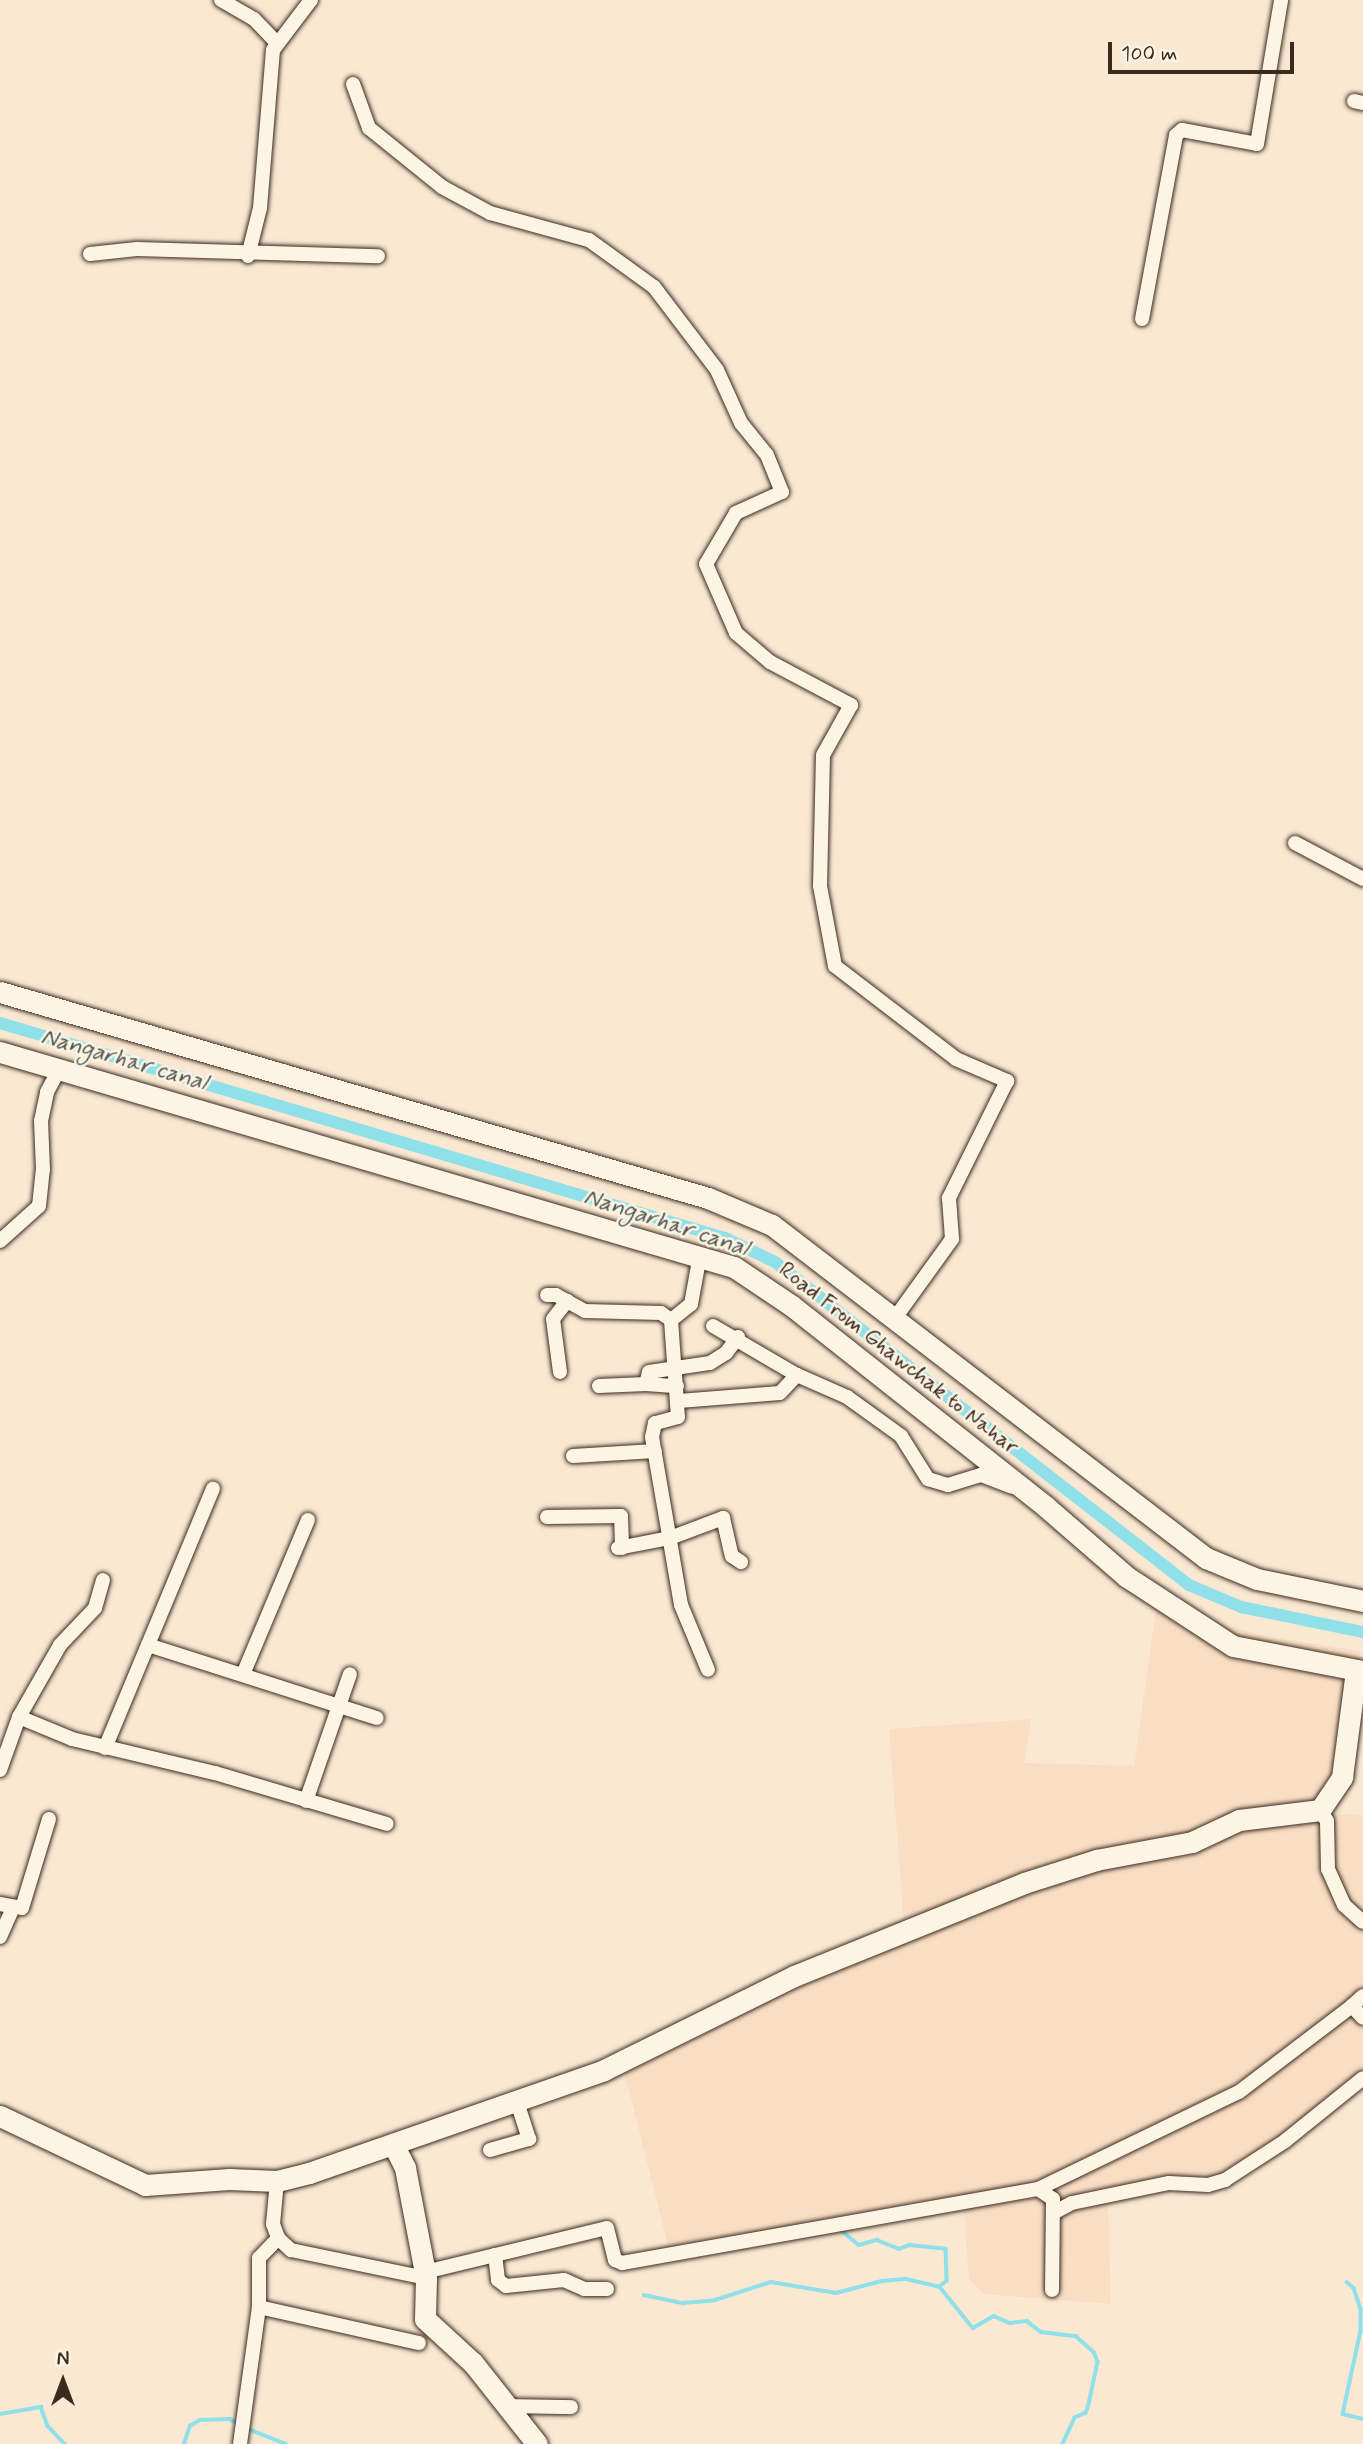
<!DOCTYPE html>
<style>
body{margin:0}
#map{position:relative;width:1363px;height:2444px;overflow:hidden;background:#fae8d2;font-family:Mynerve,sans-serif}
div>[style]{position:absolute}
.built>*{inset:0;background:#f9dec4}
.stream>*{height:3.5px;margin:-1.75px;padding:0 1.75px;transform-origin:1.75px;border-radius:1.75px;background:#8fe0e9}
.canal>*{height:12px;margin:-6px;padding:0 6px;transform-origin:6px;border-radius:6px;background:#8fe0e9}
.roads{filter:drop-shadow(0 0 2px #3b2a1e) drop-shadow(0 0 2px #3b2a1e)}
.street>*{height:14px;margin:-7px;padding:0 7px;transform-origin:7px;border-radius:7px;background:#fcf5e5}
.secondary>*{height:21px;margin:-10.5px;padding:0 10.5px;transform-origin:10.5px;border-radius:10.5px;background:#fcf5e5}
span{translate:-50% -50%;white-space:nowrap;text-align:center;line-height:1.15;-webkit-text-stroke:5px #fcf5e5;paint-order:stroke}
.street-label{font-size:23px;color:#3b2a1e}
.water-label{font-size:24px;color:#505851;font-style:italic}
.north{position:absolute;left:28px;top:2346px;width:70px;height:70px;-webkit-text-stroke:5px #fcf5e5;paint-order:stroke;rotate:0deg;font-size:19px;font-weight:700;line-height:28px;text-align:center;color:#3b2a1e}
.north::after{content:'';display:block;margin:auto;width:24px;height:32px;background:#3b2a1e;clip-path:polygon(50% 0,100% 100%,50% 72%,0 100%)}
.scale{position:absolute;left:1108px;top:42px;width:186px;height:32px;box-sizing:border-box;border:4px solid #3b2a1e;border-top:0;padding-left:9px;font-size:21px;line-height:24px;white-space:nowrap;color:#3b2a1e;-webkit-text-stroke:5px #fcf5e5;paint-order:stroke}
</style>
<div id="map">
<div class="built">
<div style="clip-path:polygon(1159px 1588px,1211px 1622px,1269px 1637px,1360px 1651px,1331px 1814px,1363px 1815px,1363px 2078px,1228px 2181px,1108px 2202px,1111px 2304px,984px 2294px,969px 2279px,964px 2209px,672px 2261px,621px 2059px,904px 1923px,889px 1729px,1031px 1719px,1024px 1763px,1134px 1766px)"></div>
</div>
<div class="stream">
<div style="left:841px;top:2230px;width:23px;rotate:40deg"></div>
<div style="left:859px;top:2245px;width:19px;rotate:-16deg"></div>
<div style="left:877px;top:2240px;width:24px;rotate:22deg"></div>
<div style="left:899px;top:2249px;width:12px;rotate:-20deg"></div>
<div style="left:910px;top:2245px;width:36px;rotate:6deg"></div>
<div style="left:946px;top:2249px;width:32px;rotate:88deg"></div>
<div style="left:947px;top:2281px;width:8px;rotate:140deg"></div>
<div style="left:1347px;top:2282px;width:9px;rotate:41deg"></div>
<div style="left:1354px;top:2288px;width:22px;rotate:72deg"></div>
<div style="left:1361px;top:2309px;width:22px;rotate:90deg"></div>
<div style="left:1361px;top:2331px;width:85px;rotate:102.2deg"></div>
<div style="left:1343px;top:2414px;width:21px;rotate:14deg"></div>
<div style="left:644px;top:2295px;width:40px;rotate:12deg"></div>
<div style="left:683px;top:2303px;width:32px;rotate:-5deg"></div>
<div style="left:715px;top:2300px;width:59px;rotate:-17.8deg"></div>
<div style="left:771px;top:2282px;width:66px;rotate:9.6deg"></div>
<div style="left:836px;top:2293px;width:48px;rotate:-14.6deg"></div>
<div style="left:882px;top:2281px;width:24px;rotate:-5deg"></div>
<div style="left:906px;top:2279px;width:35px;rotate:13deg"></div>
<div style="left:940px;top:2287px;width:53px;rotate:51.2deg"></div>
<div style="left:973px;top:2328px;width:24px;rotate:-30deg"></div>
<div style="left:994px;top:2316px;width:17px;rotate:24deg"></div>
<div style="left:1010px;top:2323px;width:17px;rotate:-7deg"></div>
<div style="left:1027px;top:2321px;width:18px;rotate:38deg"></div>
<div style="left:1041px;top:2332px;width:35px;rotate:7deg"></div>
<div style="left:1076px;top:2336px;width:24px;rotate:42deg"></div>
<div style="left:1094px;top:2352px;width:11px;rotate:68deg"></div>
<div style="left:1098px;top:2362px;width:40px;rotate:102deg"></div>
<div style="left:1090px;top:2401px;width:13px;rotate:108deg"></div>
<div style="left:1086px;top:2413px;width:12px;rotate:156deg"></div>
<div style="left:1075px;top:2418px;width:29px;rotate:115deg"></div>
<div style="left:0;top:2414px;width:42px;rotate:-9.7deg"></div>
<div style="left:41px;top:2407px;width:20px;rotate:70deg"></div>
<div style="left:48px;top:2426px;width:25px;rotate:47deg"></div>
<div style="left:246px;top:2428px;width:43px;rotate:21.8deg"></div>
<div style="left:184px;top:2444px;width:19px;rotate:-72deg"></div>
<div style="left:190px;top:2426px;width:12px;rotate:-31deg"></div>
<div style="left:200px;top:2420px;width:30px;rotate:-2deg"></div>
<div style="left:230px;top:2419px;width:10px;rotate:29deg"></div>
</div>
<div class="canal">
<div style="left:0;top:1023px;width:756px;rotate:16.52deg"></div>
<div style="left:725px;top:1238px;width:55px;rotate:25.6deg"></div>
<div style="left:775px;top:1262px;width:525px;rotate:37.96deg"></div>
<div style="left:1189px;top:1585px;width:56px;rotate:22.9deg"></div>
<div style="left:1241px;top:1607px;width:125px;rotate:11.6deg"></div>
</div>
<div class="roads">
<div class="street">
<div style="left:221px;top:0;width:38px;rotate:30deg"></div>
<div style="left:254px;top:19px;width:32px;rotate:46deg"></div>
<div style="left:353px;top:84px;width:47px;rotate:70deg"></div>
<div style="left:369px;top:128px;width:94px;rotate:38.9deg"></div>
<div style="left:442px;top:187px;width:55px;rotate:28.4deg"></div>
<div style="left:490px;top:213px;width:103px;rotate:15.3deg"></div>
<div style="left:589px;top:240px;width:80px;rotate:35.9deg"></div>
<div style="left:654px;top:287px;width:104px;rotate:52.8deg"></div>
<div style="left:717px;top:370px;width:58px;rotate:65.6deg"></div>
<div style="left:741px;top:423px;width:41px;rotate:50.9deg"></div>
<div style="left:767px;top:455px;width:40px;rotate:68deg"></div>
<div style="left:782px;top:492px;width:51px;rotate:155.5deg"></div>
<div style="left:736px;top:513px;width:59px;rotate:120.5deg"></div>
<div style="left:706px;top:564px;width:75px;rotate:66.5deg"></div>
<div style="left:736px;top:633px;width:45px;rotate:40.5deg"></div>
<div style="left:770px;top:662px;width:92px;rotate:28deg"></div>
<div style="left:851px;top:705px;width:57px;rotate:119.2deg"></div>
<div style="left:823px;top:755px;width:131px;rotate:91.3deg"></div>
<div style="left:820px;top:886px;width:81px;rotate:79.4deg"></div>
<div style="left:835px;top:966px;width:153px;rotate:37.5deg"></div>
<div style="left:956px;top:1059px;width:56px;rotate:23.3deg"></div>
<div style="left:1007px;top:1081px;width:131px;rotate:116.4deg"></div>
<div style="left:949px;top:1198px;width:41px;rotate:85.8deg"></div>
<div style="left:952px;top:1239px;width:97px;rotate:125.8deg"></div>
<div style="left:1354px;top:101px;width:9px;rotate:13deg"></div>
<div style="left:90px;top:254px;width:47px;rotate:-6.1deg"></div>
<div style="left:137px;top:249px;width:241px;rotate:1.7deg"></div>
<div style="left:248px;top:256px;width:49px;rotate:-76deg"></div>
<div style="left:260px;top:208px;width:159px;rotate:-85.3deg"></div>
<div style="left:273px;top:50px;width:63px;rotate:-52.8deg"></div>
<div style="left:1142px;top:319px;width:187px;rotate:-79.5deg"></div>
<div style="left:1176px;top:135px;width:8px;rotate:-40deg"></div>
<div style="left:1182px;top:130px;width:76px;rotate:10.6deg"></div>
<div style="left:1257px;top:144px;width:146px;rotate:-80.5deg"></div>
<div style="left:1295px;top:843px;width:77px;rotate:27.9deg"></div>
<div style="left:0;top:1241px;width:52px;rotate:-41.9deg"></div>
<div style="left:39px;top:1206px;width:36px;rotate:-84deg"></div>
<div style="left:43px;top:1170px;width:49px;rotate:-92.3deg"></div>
<div style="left:41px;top:1121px;width:30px;rotate:-78deg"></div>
<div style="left:47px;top:1092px;width:26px;rotate:-62deg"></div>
<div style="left:700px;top:1255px;width:50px;rotate:100.4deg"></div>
<div style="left:691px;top:1304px;width:26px;rotate:141deg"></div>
<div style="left:671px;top:1320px;width:97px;rotate:85.9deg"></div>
<div style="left:678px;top:1417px;width:24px;rotate:165deg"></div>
<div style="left:655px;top:1423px;width:14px;rotate:102deg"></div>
<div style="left:652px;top:1437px;width:170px;rotate:80.2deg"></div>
<div style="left:681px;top:1605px;width:70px;rotate:67.4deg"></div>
<div style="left:547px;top:1295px;width:9px"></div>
<div style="left:556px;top:1295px;width:33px;rotate:29deg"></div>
<div style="left:585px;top:1311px;width:76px;rotate:1.5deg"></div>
<div style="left:661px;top:1313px;width:12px;rotate:35deg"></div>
<div style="left:713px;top:1326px;width:97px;rotate:30.3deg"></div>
<div style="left:797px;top:1375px;width:55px;rotate:23.7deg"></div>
<div style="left:847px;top:1397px;width:67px;rotate:35.8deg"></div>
<div style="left:901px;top:1436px;width:51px;rotate:57.9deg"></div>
<div style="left:928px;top:1479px;width:21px;rotate:17deg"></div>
<div style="left:948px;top:1485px;width:34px;rotate:-17deg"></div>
<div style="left:981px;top:1475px;width:33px;rotate:21deg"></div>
<div style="left:560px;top:1372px;width:53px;rotate:-97.5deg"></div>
<div style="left:553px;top:1319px;width:23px;rotate:-52deg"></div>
<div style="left:646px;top:1384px;width:31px;rotate:4deg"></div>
<div style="left:599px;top:1386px;width:47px;rotate:-2.4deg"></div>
<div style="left:646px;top:1384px;width:12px;rotate:-76deg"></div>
<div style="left:649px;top:1372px;width:62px;rotate:-8.4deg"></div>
<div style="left:710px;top:1363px;width:19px;rotate:-32deg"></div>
<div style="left:726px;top:1353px;width:20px;rotate:-53deg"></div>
<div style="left:679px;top:1401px;width:101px;rotate:-4.5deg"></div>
<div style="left:780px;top:1393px;width:25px;rotate:-47deg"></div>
<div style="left:573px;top:1456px;width:82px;rotate:-3.5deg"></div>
<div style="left:547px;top:1517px;width:74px;rotate:-0.8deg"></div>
<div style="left:621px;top:1516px;width:32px;rotate:88deg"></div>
<div style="left:618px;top:1548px;width:53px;rotate:-10.9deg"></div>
<div style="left:670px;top:1538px;width:57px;rotate:-20.7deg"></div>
<div style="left:723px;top:1518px;width:39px;rotate:77deg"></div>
<div style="left:732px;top:1556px;width:11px;rotate:34deg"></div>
<div style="left:148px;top:1645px;width:240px;rotate:17.7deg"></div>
<div style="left:244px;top:1672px;width:165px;rotate:-67.2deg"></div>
<div style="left:19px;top:1717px;width:57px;rotate:22.5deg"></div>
<div style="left:72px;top:1739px;width:147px;rotate:13.4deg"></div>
<div style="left:215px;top:1773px;width:179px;rotate:16.5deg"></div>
<div style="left:105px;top:1748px;width:281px;rotate:-67.4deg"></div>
<div style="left:0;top:1770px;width:56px;rotate:-70.3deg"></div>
<div style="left:19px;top:1717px;width:83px;rotate:-60.3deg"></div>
<div style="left:60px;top:1645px;width:51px;rotate:-46.6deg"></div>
<div style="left:95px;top:1608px;width:29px;rotate:-74deg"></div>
<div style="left:306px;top:1801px;width:134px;rotate:-70.9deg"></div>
<div style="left:1320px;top:1810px;width:13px;rotate:58deg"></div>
<div style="left:1327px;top:1821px;width:48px;rotate:88.8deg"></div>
<div style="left:1328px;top:1869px;width:39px;rotate:66deg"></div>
<div style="left:1344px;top:1905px;width:25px;rotate:42deg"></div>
<div style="left:0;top:1904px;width:22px;rotate:10deg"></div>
<div style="left:22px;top:1908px;width:93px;rotate:-73.1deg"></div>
<div style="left:0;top:1937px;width:32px;rotate:-66deg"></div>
<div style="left:1363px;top:1996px;width:15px;rotate:138deg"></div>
<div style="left:1352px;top:2006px;width:16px;rotate:47deg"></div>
<div style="left:490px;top:2150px;width:41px;rotate:-15.8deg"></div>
<div style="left:529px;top:2139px;width:40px;rotate:-108deg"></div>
<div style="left:277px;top:2181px;width:43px;rotate:95.3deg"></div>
<div style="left:273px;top:2224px;width:15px;rotate:70deg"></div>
<div style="left:278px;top:2238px;width:18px;rotate:43deg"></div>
<div style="left:291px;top:2250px;width:138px;rotate:11.7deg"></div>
<div style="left:1038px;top:2189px;width:223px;rotate:-25.8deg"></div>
<div style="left:1239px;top:2092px;width:142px;rotate:-37.3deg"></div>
<div style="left:1053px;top:2213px;width:21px;rotate:-28deg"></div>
<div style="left:1072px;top:2203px;width:99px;rotate:-11.7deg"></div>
<div style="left:1169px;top:2183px;width:39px;rotate:3deg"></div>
<div style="left:1208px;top:2185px;width:18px;rotate:-16deg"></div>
<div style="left:1225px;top:2180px;width:72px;rotate:-33deg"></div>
<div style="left:1285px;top:2141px;width:100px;rotate:-38.9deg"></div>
<div style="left:495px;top:2255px;width:25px;rotate:83deg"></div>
<div style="left:498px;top:2280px;width:10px;rotate:37deg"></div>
<div style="left:506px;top:2286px;width:58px;rotate:-5.9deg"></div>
<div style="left:564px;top:2280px;width:22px;rotate:24deg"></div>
<div style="left:584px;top:2289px;width:23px"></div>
<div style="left:425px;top:2272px;width:187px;rotate:-13.6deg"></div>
<div style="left:607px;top:2228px;width:33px;rotate:76deg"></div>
<div style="left:615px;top:2260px;width:8px;rotate:23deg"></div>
<div style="left:622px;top:2263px;width:423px;rotate:-10.1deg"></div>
<div style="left:1038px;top:2189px;width:18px;rotate:34deg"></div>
<div style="left:1053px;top:2199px;width:91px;rotate:90.6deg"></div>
<div style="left:259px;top:2307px;width:164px;rotate:12.7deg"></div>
<div style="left:511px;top:2406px;width:60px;rotate:1deg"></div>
<div style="left:240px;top:2444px;width:138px;rotate:-82.1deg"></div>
<div style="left:259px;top:2307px;width:49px;rotate:-90deg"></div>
<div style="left:259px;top:2258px;width:28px;rotate:-46deg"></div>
</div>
<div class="secondary">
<div style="left:0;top:992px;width:737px;rotate:16.22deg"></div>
<div style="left:708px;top:1198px;width:69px;rotate:22.9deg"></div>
<div style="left:772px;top:1225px;width:547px;rotate:37.5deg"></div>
<div style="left:1206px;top:1558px;width:55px;rotate:22.4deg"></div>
<div style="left:1257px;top:1579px;width:108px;rotate:11.7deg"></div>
<div style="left:0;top:1052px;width:765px;rotate:16.33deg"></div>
<div style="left:734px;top:1267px;width:70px;rotate:33.9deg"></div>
<div style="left:792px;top:1306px;width:323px;rotate:38.3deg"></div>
<div style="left:1045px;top:1506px;width:108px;rotate:40.9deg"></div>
<div style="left:1127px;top:1577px;width:126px;rotate:33.1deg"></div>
<div style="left:1233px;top:1646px;width:132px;rotate:10.9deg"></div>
<div style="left:0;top:2116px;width:161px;rotate:25.4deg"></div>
<div style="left:145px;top:2185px;width:84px;rotate:-4.1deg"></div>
<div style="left:229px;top:2179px;width:48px;rotate:2.4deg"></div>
<div style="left:277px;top:2181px;width:33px;rotate:-14deg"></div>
<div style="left:309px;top:2173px;width:312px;rotate:-19.2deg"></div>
<div style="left:604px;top:2070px;width:212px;rotate:-26.3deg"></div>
<div style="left:794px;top:1976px;width:248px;rotate:-22deg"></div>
<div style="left:1024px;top:1883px;width:76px;rotate:-17.7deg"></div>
<div style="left:1096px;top:1860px;width:98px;rotate:-10.6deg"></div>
<div style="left:1192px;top:1842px;width:52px;rotate:-25.1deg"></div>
<div style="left:1239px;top:1820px;width:82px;rotate:-7deg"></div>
<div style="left:1320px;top:1810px;width:40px;rotate:-56deg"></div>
<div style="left:1342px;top:1777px;width:108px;rotate:-82.5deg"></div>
<div style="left:393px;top:2144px;width:27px;rotate:63deg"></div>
<div style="left:405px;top:2168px;width:112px;rotate:79.2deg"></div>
<div style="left:426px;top:2278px;width:41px;rotate:91.4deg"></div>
<div style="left:425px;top:2319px;width:65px;rotate:42.5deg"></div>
<div style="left:473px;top:2363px;width:103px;rotate:51.7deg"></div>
</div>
</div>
<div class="street-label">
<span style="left:898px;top:1359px;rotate:38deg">Road From Ghawchak to Nahar</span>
</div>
<div class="water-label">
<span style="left:124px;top:1060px;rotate:16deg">Nangarhar canal</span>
<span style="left:666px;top:1223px;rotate:18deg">Nangarhar canal</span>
</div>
<div class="north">N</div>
<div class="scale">100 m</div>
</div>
